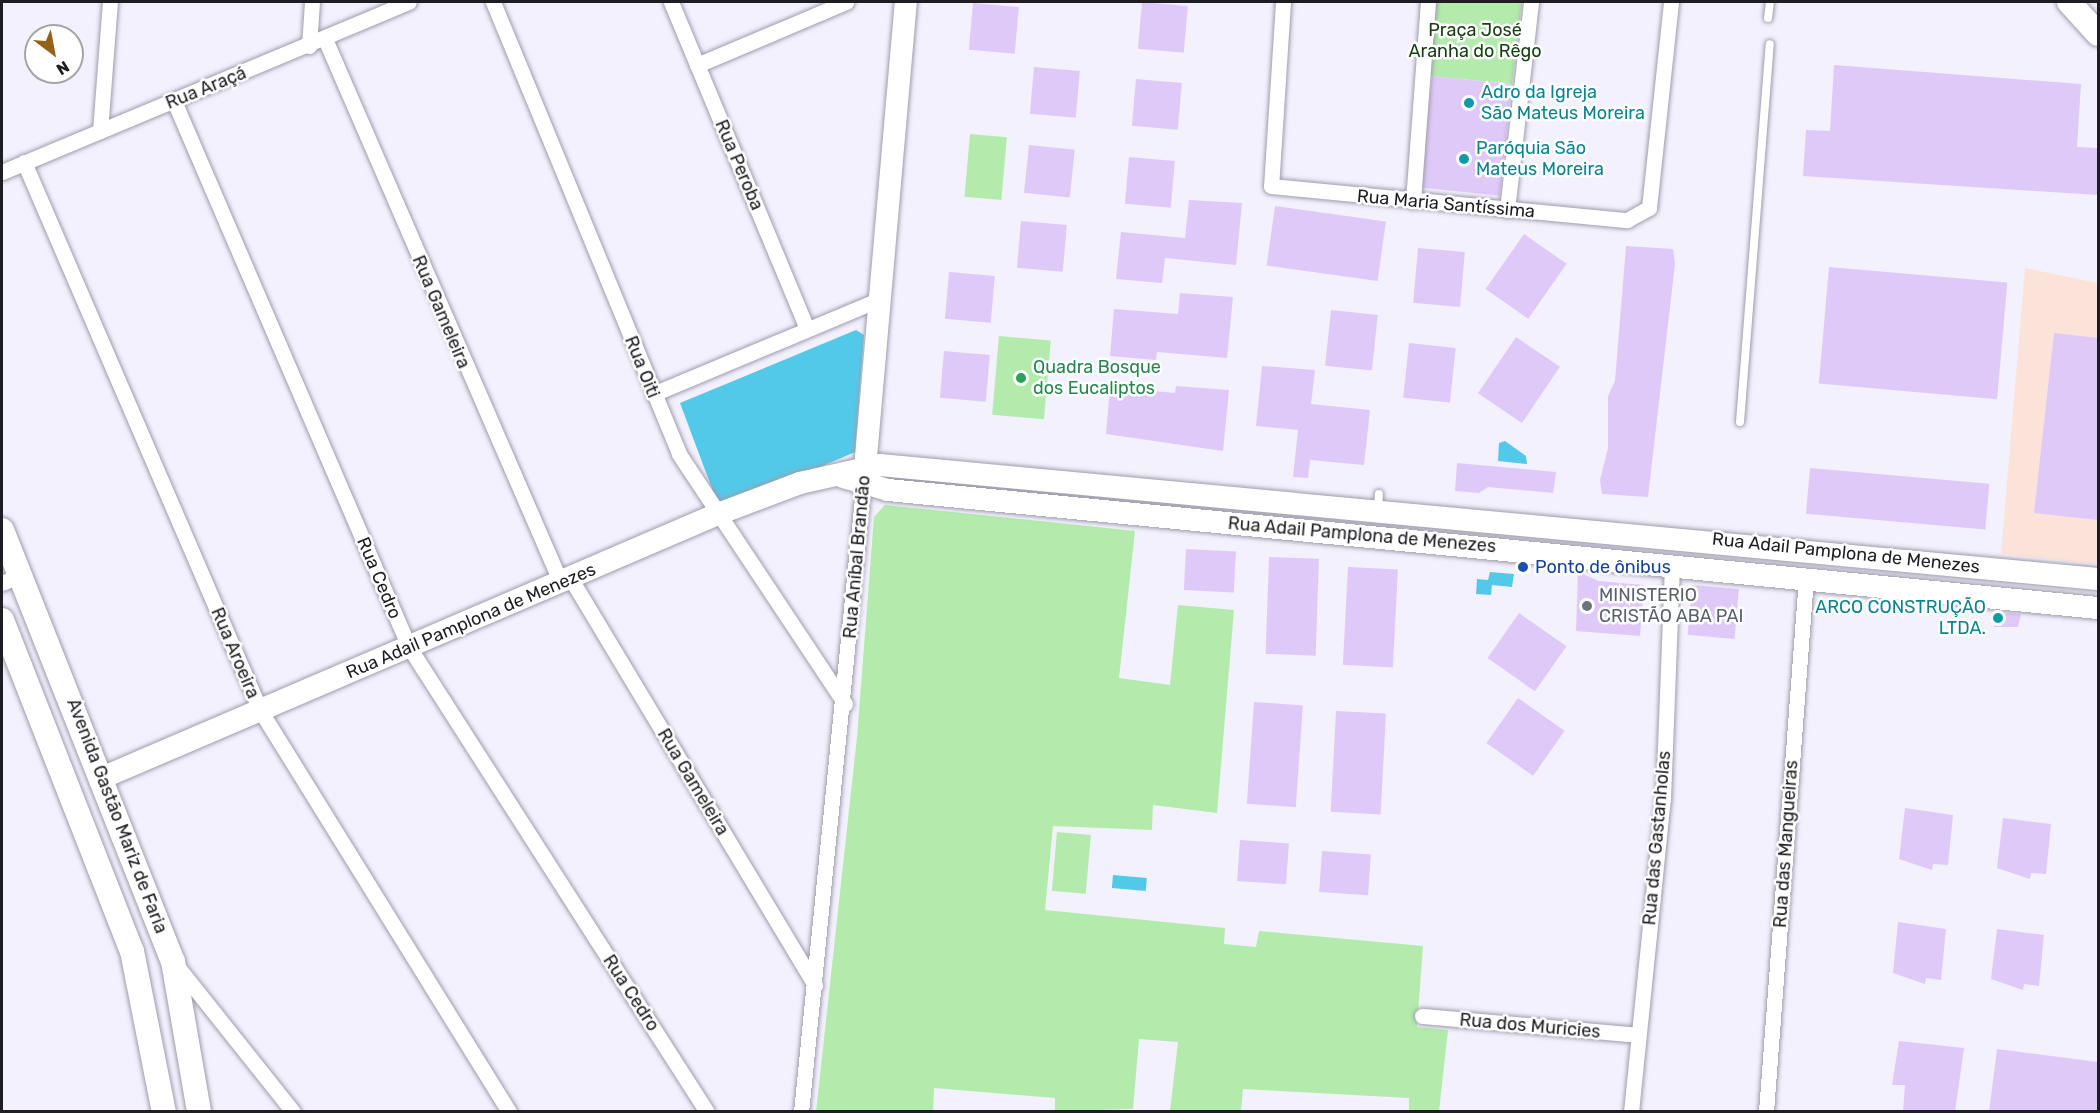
<!DOCTYPE html>
<meta charset="utf-8">
<style>
body{margin:0}
#map{position:relative;width:2100px;height:1113px;overflow:hidden;background:#f3f1fe;font-family:Rubik,sans-serif}
div>[style]{position:absolute}
.commercial>*{inset:0;background:#fce3da}
.green>*{inset:0;background:#b2ebab;transform-origin:0 0}
.water>*{inset:0;background:#53c9ea;transform-origin:0 0}
.building>*{inset:0;background:#dfc9f9;transform-origin:0 0}
.roads{filter:drop-shadow(0 0 2px #9f9cab) drop-shadow(0 0 2px #9f9cab)}
.lane>*{height:8px;margin:-4px;padding:0 4px;transform-origin:4px;border-radius:4px;background:#fff}
.street>*{height:15px;margin:-7.5px;padding:0 7.5px;transform-origin:7.5px;border-radius:7.5px;background:#fff}
.secondary>*{height:22px;margin:-11px;padding:0 11px;transform-origin:11px;border-radius:11px;background:#fff}
.primary>*{height:24px;margin:-12px;padding:0 12px;transform-origin:12px;border-radius:12px;background:#fff}
.dots>*{width:16px;height:16px;translate:-50% -50%;box-sizing:border-box;border:3px solid #fff;border-radius:50%}
span{translate:-50% -50%;white-space:nowrap;text-align:center;line-height:1.15;-webkit-text-stroke:5px #fff;paint-order:stroke}
.park-label{font-size:18px;color:#174012}
.street-label{font-size:18px;color:#1f1d23}
.culture-label{font-size:18px;color:#0d838f}
.left{translate:0 -50%;text-align:left}
.right{translate:-100% -50%;text-align:right}
.leisure-label{font-size:18px;color:#27864d}
.transit-label{font-size:18px;color:#164399}
.worship-label{font-size:18px;color:#5b616d}
.frame{position:absolute;inset:0;border:3px solid #1f1d23;pointer-events:none}
.north{position:absolute;left:24px;top:24px;width:60px;height:60px;box-sizing:border-box;background:#fff;border:2px solid #a5a5a7;border-radius:50%;rotate:148deg;font-size:16px;font-weight:700;line-height:24px;text-align:center;color:#1f1d23}
.north::after{content:'';display:block;margin:auto;width:21px;height:27px;background:#976019;clip-path:polygon(50% 0,100% 100%,50% 72%,0 100%)}
</style>
<div id="map">
<div class="commercial">
<div style="clip-path:polygon(2025px 268px,2098px 283px,2098px 564px,2001px 554px)"></div>
</div>
<div class="green">
<div style="clip-path:polygon(1436px 2px,1522px 2px,1512px 84px,1431px 76px)"></div>
<div style="left:970px;top:134px;width:37px;height:63px;rotate:5deg"></div>
<div style="left:999px;top:336px;width:52px;height:79px;rotate:5deg"></div>
<div style="clip-path:polygon(885px 505px,1135px 531px,1119px 678px,1170px 685px,1178px 605px,1234px 610px,1217px 813px,1153px 805px,1152px 830px,1053px 826px,1045px 910px,1225px 928px,1224px 944px,1256px 947px,1259px 931px,1423px 946px,1417px 1027px,1448px 1030px,1439px 1111px,1409px 1111px,1409px 1098px,1243px 1089px,1241px 1111px,1170px 1111px,1178px 1042px,1139px 1039px,1133px 1109px,1055px 1111px,1055px 1098px,934px 1088px,933px 1111px,816px 1112px,857px 737px,874px 517px)"></div>
<div style="left:1057px;top:832px;width:34px;height:59px;rotate:5deg"></div>
</div>
<div class="water">
<div style="clip-path:polygon(856px 330px,864px 335px,855px 452px,720px 510px,680px 403px)"></div>
<div style="clip-path:polygon(1505px 441px,1526px 456px,1527px 464px,1498px 461px,1499px 443px)"></div>
<div style="clip-path:polygon(1490px 572px,1514px 574px,1512px 587px,1492px 585px,1491px 595px,1476px 594px,1477px 579px,1488px 580px)"></div>
<div style="left:1113px;top:875px;width:34px;height:13px;rotate:5deg"></div>
</div>
<div class="building">
<div style="left:1142px;top:2px;width:46px;height:47px;rotate:5deg"></div>
<div style="left:973px;top:3px;width:46px;height:47px;rotate:5deg"></div>
<div style="clip-path:polygon(1834px 65px,2081px 84px,2077px 147px,2098px 148px,2098px 195px,1803px 176px,1806px 130px,1830px 131px)"></div>
<div style="left:1034px;top:67px;width:46px;height:47px;rotate:5deg"></div>
<div style="left:1432px;top:76px;width:80px;height:112px;rotate:6deg"></div>
<div style="left:1136px;top:79px;width:46px;height:47px;rotate:5deg"></div>
<div style="left:1029px;top:145px;width:46px;height:48px;rotate:6deg"></div>
<div style="left:1129px;top:157px;width:46px;height:47px;rotate:5deg"></div>
<div style="clip-path:polygon(1189px 200px,1242px 203px,1236px 265px,1165px 258px,1162px 283px,1116px 279px,1121px 232px,1185px 238px)"></div>
<div style="left:1275px;top:206px;width:112px;height:60px;rotate:8deg"></div>
<div style="left:1021px;top:221px;width:46px;height:47px;rotate:5deg"></div>
<div style="left:1524px;top:234px;width:52px;height:67px;rotate:35deg"></div>
<div style="clip-path:polygon(1626px 246px,1673px 249px,1675px 264px,1648px 497px,1602px 494px,1600px 480px,1608px 448px,1608px 396px,1615px 381px)"></div>
<div style="left:1418px;top:248px;width:47px;height:55px;rotate:5deg"></div>
<div style="left:1829px;top:267px;width:179px;height:117px;rotate:5deg"></div>
<div style="left:949px;top:272px;width:46px;height:47px;rotate:5deg"></div>
<div style="clip-path:polygon(1180px 293px,1233px 297px,1227px 358px,1157px 352px,1156px 360px,1110px 356px,1114px 309px,1178px 314px)"></div>
<div style="left:1331px;top:310px;width:47px;height:56px;rotate:6deg"></div>
<div style="clip-path:polygon(2054px 333px,2098px 338px,2098px 520px,2034px 513px)"></div>
<div style="left:1516px;top:337px;width:53px;height:68px;rotate:34deg"></div>
<div style="left:1409px;top:343px;width:47px;height:55px;rotate:6deg"></div>
<div style="left:944px;top:351px;width:46px;height:47px;rotate:5deg"></div>
<div style="clip-path:polygon(1262px 366px,1315px 370px,1311px 404px,1370px 410px,1364px 465px,1310px 460px,1308px 478px,1293px 477px,1298px 430px,1256px 426px)"></div>
<div style="clip-path:polygon(1176px 386px,1229px 390px,1223px 451px,1106px 434px,1110px 387px,1175px 393px)"></div>
<div style="clip-path:polygon(1457px 463px,1556px 472px,1553px 493px,1488px 487px,1479px 493px,1455px 491px)"></div>
<div style="left:1810px;top:468px;width:180px;height:46px;rotate:5deg"></div>
<div style="left:1186px;top:549px;width:50px;height:41px;rotate:3deg"></div>
<div style="left:1269px;top:557px;width:50px;height:97px;rotate:2deg"></div>
<div style="left:1348px;top:567px;width:50px;height:98px;rotate:3deg"></div>
<div style="clip-path:polygon(1578px 572px,1599px 581px,1644px 585px,1640px 636px,1576px 631px)"></div>
<div style="left:1692px;top:585px;width:47px;height:50px;rotate:5deg"></div>
<div style="clip-path:polygon(1997px 612px,2021px 614px,2018px 627px,1994px 627px)"></div>
<div style="left:1519px;top:613px;width:58px;height:55px;rotate:35deg"></div>
<div style="left:1518px;top:698px;width:57px;height:55px;rotate:35deg"></div>
<div style="left:1254px;top:702px;width:49px;height:102px;rotate:4deg"></div>
<div style="left:1336px;top:711px;width:50px;height:101px;rotate:3deg"></div>
<div style="clip-path:polygon(1905px 808px,1953px 815px,1948px 865px,1933px 864px,1932px 870px,1899px 859px)"></div>
<div style="clip-path:polygon(2003px 818px,2051px 824px,2046px 874px,2031px 873px,2030px 879px,1997px 868px)"></div>
<div style="left:1240px;top:840px;width:49px;height:41px;rotate:4deg"></div>
<div style="left:1322px;top:851px;width:49px;height:41px;rotate:4deg"></div>
<div style="clip-path:polygon(1898px 922px,1946px 929px,1941px 980px,1926px 978px,1925px 984px,1893px 973px)"></div>
<div style="clip-path:polygon(1997px 929px,2044px 935px,2039px 986px,2024px 984px,2023px 990px,1991px 979px)"></div>
<div style="clip-path:polygon(1899px 1041px,1964px 1048px,1955px 1112px,1903px 1112px,1905px 1085px,1892px 1085px)"></div>
<div style="clip-path:polygon(1997px 1049px,2098px 1062px,2098px 1112px,1989px 1112px)"></div>
</div>
<div class="roads">
<div class="lane">
<div style="left:1768px;top:18px;width:16px;rotate:-83deg"></div>
<div style="left:1740px;top:422px;width:379px;rotate:-85.5deg"></div>
<div style="left:1378px;top:511px;width:17px;rotate:-87deg"></div>
</div>
<div class="street">
<div style="left:493px;top:2px;width:489px;rotate:67.6deg"></div>
<div style="left:679px;top:454px;width:300px;rotate:56.4deg"></div>
<div style="left:671px;top:2px;width:353px;rotate:67.4deg"></div>
<div style="left:1283px;top:2px;width:184px;rotate:93.7deg"></div>
<div style="left:1271px;top:186px;width:358px;rotate:5.5deg"></div>
<div style="left:1627px;top:220px;width:25px;rotate:-29deg"></div>
<div style="left:1649px;top:208px;width:207px;rotate:-83.9deg"></div>
<div style="left:325px;top:39px;width:593px;rotate:66.55deg"></div>
<div style="left:309px;top:46px;width:44px;rotate:-86.1deg"></div>
<div style="left:697px;top:65px;width:162px;rotate:-22.9deg"></div>
<div style="left:174px;top:101px;width:594px;rotate:66.71deg"></div>
<div style="left:409px;top:647px;width:552px;rotate:57.35deg"></div>
<div style="left:100px;top:131px;width:129px;rotate:-85.6deg"></div>
<div style="left:24px;top:162px;width:597px;rotate:66.7deg"></div>
<div style="left:260px;top:710px;width:473px;rotate:58.2deg"></div>
<div style="left:2px;top:172px;width:441px;rotate:-22.7deg"></div>
<div style="left:1413px;top:201px;width:200px;rotate:-85.7deg"></div>
<div style="left:1507px;top:210px;width:209px;rotate:-83.4deg"></div>
<div style="left:653px;top:394px;width:244px;rotate:-22.7deg"></div>
<div style="left:571px;top:579px;width:474px;rotate:59deg"></div>
<div style="left:2px;top:583px;width:21px;rotate:-23deg"></div>
<div style="left:177px;top:966px;width:186px;rotate:51.5deg"></div>
<div style="left:1422px;top:1016px;width:217px;rotate:5deg"></div>
<div style="left:801px;top:1112px;width:628px;rotate:-84.33deg"></div>
<div style="left:1631px;top:1112px;width:315px;rotate:-84.2deg"></div>
<div style="left:1663px;top:799px;width:235px;rotate:-87.8deg"></div>
<div style="left:1766px;top:1112px;width:536px;rotate:-85.72deg"></div>
</div>
<div class="secondary">
<div style="left:843px;top:477px;width:47px;rotate:16.1deg"></div>
<div style="left:888px;top:490px;width:1216px;rotate:5.57deg"></div>
<div style="left:864px;top:480px;width:480px;rotate:-85deg"></div>
<div style="left:104px;top:777px;width:668px;rotate:-23.19deg"></div>
<div style="left:718px;top:514px;width:88px;rotate:-20.7deg"></div>
<div style="left:800px;top:483px;width:82px;rotate:-12.7deg"></div>
<div style="left:880px;top:465px;width:1223px;rotate:5.35deg"></div>
</div>
<div class="primary">
<div style="left:2069px;top:2px;width:43px;rotate:47.8deg"></div>
<div style="left:2px;top:530px;width:464px;rotate:68.4deg"></div>
<div style="left:173px;top:961px;width:153px;rotate:80.2deg"></div>
<div style="left:2px;top:620px;width:356px;rotate:68.6deg"></div>
<div style="left:132px;top:951px;width:164px;rotate:78.8deg"></div>
</div>
</div>
<div class="dots">
<div style="left:1469px;top:103px;background:#0f9aa8"></div>
<div style="left:1464px;top:159px;background:#0f9aa8"></div>
<div style="left:1021px;top:378px;background:#2e9e5b"></div>
<div style="left:1523px;top:567px;background:#1a4fb4"></div>
<div style="left:1587px;top:606px;background:#6b7280"></div>
<div style="left:1998px;top:618px;background:#0f9aa8"></div>
</div>
<div class="park-label">
<span style="left:1475px;top:41px">Praça José<br>Aranha do Rêgo</span>
</div>
<div class="street-label">
<span style="left:206px;top:88px;rotate:-22deg">Rua Araçá</span>
<span style="left:739px;top:165px;rotate:67deg">Rua Peroba</span>
<span style="left:1446px;top:204px;rotate:5deg">Rua Maria Santíssima</span>
<span style="left:441px;top:312px;rotate:67deg">Rua Gameleira</span>
<span style="left:642px;top:367px;rotate:68deg">Rua Oiti</span>
<span style="left:1362px;top:535px;rotate:5deg">Rua Adail Pamplona de Menezes</span>
<span style="left:1846px;top:553px;rotate:6deg">Rua Adail Pamplona de Menezes</span>
<span style="left:857px;top:557px;rotate:-85deg">Rua Aníbal Brandão</span>
<span style="left:379px;top:578px;rotate:67deg">Rua Cedro</span>
<span style="left:471px;top:621px;rotate:-23deg">Rua Adail Pamplona de Menezes</span>
<span style="left:235px;top:653px;rotate:67deg">Rua Aroeira</span>
<span style="left:693px;top:782px;rotate:59deg">Rua Gameleira</span>
<span style="left:117px;top:816px;rotate:69deg">Avenida Gastão Mariz de Faria</span>
<span style="left:1657px;top:838px;rotate:-85deg">Rua das Gastanholas</span>
<span style="left:1786px;top:844px;rotate:-86deg">Rua das Mangueiras</span>
<span style="left:631px;top:993px;rotate:57deg">Rua Cedro</span>
<span style="left:1530px;top:1026px;rotate:5deg">Rua dos Muricies</span>
</div>
<div class="culture-label">
<span class="left" style="left:1481px;top:103px">Adro da Igreja<br>São Mateus Moreira</span>
<span class="left" style="left:1476px;top:159px">Paróquia São<br>Mateus Moreira</span>
<span class="right" style="left:1986px;top:618px">ARCO CONSTRUÇÃO<br>LTDA.</span>
</div>
<div class="leisure-label">
<span class="left" style="left:1033px;top:378px">Quadra Bosque<br>dos Eucaliptos</span>
</div>
<div class="transit-label">
<span class="left" style="left:1535px;top:567px">Ponto de ônibus</span>
</div>
<div class="worship-label">
<span class="left" style="left:1599px;top:606px">MINISTERIO<br>CRISTÃO ABA PAI</span>
</div>
<div class="frame"></div>
<div class="north">N</div>
</div>
